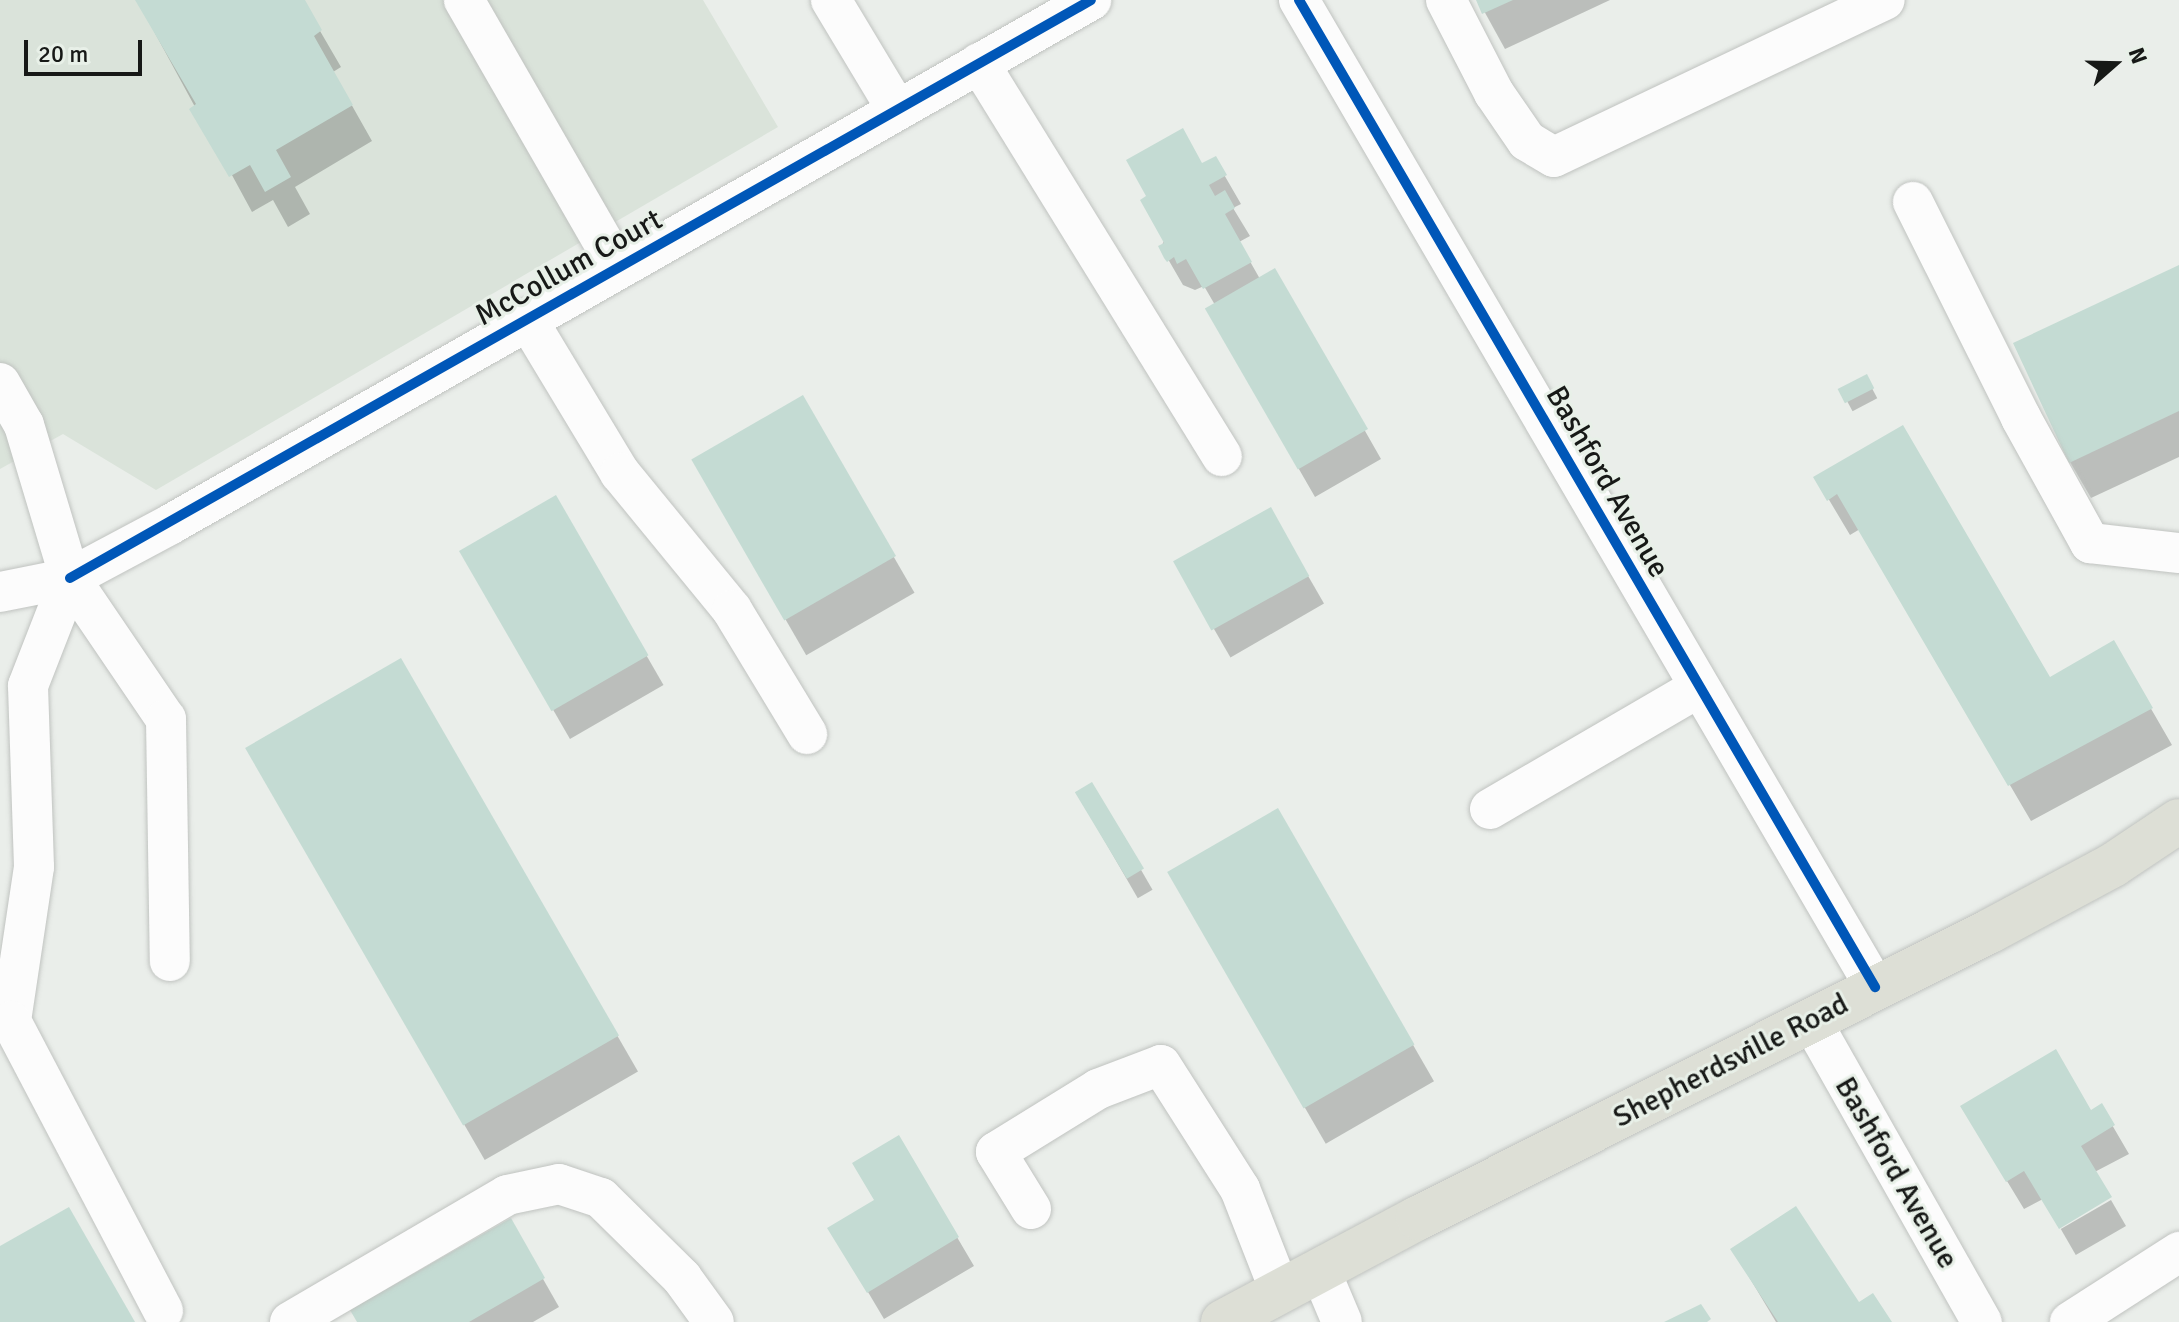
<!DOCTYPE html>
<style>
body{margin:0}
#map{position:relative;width:2179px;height:1322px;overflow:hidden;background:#eaeeea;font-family:Signika,sans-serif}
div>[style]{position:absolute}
.built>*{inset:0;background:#dae3da}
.shadow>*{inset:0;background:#0003;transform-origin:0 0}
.building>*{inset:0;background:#c4dbd3;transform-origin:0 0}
.roads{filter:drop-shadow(0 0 2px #c0c3c0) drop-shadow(0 0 2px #c0c3c0)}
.minor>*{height:40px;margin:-20px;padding:0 20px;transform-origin:20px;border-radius:20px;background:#fcfcfc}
.major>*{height:44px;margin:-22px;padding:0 22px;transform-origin:22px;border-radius:22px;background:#dddfd6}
.cycleway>*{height:10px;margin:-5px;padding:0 5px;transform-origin:5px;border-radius:5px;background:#0057b8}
span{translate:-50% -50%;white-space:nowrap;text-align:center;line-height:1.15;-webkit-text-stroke:6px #e8f0e8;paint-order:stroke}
.street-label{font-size:30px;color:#171917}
.north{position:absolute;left:2075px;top:24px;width:80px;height:80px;-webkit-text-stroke:6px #e8f0e8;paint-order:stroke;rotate:70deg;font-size:22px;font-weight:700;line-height:32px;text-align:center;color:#171917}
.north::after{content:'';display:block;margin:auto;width:28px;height:36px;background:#171917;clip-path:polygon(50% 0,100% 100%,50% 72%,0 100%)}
.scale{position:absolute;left:24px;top:40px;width:118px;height:36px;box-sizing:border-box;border:4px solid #171917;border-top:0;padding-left:10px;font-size:24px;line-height:28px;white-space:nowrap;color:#171917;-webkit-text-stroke:6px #e8f0e8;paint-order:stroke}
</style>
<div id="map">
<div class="built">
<div style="clip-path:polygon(0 0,703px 0,778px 127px,156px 490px,63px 434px,0 469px)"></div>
</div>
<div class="shadow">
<div style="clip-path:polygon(137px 0,302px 0,341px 67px,333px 72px,372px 141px,295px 187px,310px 214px,288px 227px,273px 200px,252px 212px)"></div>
<div style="clip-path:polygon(1478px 0,1610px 0,1505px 49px)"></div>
<div style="clip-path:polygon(1215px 159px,1241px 204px,1233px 208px,1250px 236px,1239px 242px,1260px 279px,1274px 271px,1381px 459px,1315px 497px,1207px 309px,1215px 305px,1204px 286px,1195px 290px,1183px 285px,1161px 247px,1202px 165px)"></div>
<div style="clip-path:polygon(2179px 268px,2179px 457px,2091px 498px,2070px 462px)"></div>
<div style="left:1866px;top:377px;width:24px;height:28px;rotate:62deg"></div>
<div style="left:802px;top:398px;width:225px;height:125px;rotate:60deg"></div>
<div style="clip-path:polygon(1902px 428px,2049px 680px,2113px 643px,2172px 745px,2031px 821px,1860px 529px,1850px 535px,1816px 478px)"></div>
<div style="left:555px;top:497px;width:217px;height:108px;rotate:60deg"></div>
<div style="left:1270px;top:510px;width:108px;height:108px;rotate:60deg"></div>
<div style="left:401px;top:661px;width:474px;height:177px;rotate:60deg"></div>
<div style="left:1092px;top:785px;width:121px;height:17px;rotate:60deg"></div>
<div style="left:1278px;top:811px;width:312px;height:125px;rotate:60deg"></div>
<div style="clip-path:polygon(2101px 1106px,2129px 1154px,2024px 1209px,1979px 1135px,2090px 1113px)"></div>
<div style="clip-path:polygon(898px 1137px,974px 1266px,884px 1319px,846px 1255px,876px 1201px)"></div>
<div style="left:2111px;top:1200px;width:30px;height:58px;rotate:60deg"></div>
<div style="clip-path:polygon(510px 1221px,559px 1307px,533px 1322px,359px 1322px)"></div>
<div style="clip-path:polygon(1733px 1250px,1859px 1305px,1889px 1322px,1776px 1322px)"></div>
</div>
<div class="building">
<div style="clip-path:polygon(135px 0,305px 0,322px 30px,314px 36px,353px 105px,276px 150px,291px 177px,265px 192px,250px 165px,229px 177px,189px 109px,196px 104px)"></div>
<div style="clip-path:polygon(1476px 0,1513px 0,1482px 14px)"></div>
<div style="clip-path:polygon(1183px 128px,1202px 163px,1216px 156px,1227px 175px,1209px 185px,1215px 196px,1225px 190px,1235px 208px,1225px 214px,1252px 262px,1203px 289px,1186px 259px,1177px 264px,1174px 257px,1167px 262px,1164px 258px,1158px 246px,1164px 243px,1140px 200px,1146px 196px,1126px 160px)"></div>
<div style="clip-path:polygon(2179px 265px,2179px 411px,2069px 463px,2013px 343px)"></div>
<div style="left:1275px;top:268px;width:186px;height:81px;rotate:60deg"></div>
<div style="left:1867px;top:374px;width:16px;height:33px;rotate:63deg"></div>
<div style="left:803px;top:395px;width:186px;height:129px;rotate:60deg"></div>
<div style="clip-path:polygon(1903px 425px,2050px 677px,2114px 640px,2153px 708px,2008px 786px,1837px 494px,1827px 501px,1813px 477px)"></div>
<div style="left:556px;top:495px;width:185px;height:112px;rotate:60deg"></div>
<div style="left:1271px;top:507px;width:79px;height:112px;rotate:61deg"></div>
<div style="left:401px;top:658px;width:436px;height:180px;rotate:60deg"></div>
<div style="left:1092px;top:782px;width:101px;height:20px;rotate:59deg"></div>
<div style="left:1278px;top:808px;width:273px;height:128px;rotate:60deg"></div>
<div style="clip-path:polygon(2056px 1049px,2091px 1110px,2102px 1103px,2115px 1125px,2081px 1146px,2112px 1197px,2059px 1229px,2024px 1171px,2006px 1182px,1960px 1106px)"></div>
<div style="clip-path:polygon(899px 1135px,959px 1237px,867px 1293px,827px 1228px,874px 1200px,852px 1163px)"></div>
<div style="clip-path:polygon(1796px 1206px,1859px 1302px,1873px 1293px,1892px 1322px,1778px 1322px,1730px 1249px)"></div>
<div style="clip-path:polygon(69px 1207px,135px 1322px,0 1322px,0 1246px)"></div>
<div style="clip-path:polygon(511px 1218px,545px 1278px,469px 1322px,357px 1322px,350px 1310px)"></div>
<div style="clip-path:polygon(1701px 1304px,1711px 1319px,1707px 1322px,1664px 1322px)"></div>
</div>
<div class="roads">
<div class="minor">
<div style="left:464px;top:0;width:309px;rotate:60.1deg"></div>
<div style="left:831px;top:0;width:128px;rotate:59deg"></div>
<div style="left:1299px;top:0;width:1143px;rotate:59.73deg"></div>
<div style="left:1446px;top:0;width:105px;rotate:62.7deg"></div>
<div style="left:1494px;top:93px;width:58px;rotate:55.5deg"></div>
<div style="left:1527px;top:141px;width:31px;rotate:31deg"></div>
<div style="left:1554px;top:157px;width:366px;rotate:-25.4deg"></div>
<div style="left:979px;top:63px;width:462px;rotate:58.3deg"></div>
<div style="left:1913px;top:202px;width:241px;rotate:63.4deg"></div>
<div style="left:2021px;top:418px;width:143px;rotate:61.1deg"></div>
<div style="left:2090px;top:543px;width:90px;rotate:6.4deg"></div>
<div style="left:527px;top:319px;width:180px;rotate:58.9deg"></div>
<div style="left:620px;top:473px;width:177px;rotate:50.7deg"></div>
<div style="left:732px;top:610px;width:145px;rotate:58.8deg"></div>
<div style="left:0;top:383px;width:48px;rotate:60.3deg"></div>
<div style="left:24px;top:425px;width:160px;rotate:73.3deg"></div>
<div style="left:70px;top:578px;width:171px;rotate:55.8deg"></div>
<div style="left:166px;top:719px;width:242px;rotate:89.1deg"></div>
<div style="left:70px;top:578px;width:116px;rotate:111.3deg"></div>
<div style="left:28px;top:686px;width:181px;rotate:88.1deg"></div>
<div style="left:34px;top:867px;width:156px;rotate:98.5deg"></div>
<div style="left:11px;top:1021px;width:327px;rotate:62.3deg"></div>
<div style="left:0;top:592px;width:71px;rotate:-11.3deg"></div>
<div style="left:70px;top:578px;width:115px;rotate:-28.1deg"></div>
<div style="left:171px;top:524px;width:1059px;rotate:-29.66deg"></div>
<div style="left:1490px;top:809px;width:241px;rotate:-30.2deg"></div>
<div style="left:1812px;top:1022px;width:345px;rotate:60.5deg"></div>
<div style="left:1031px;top:1209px;width:67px;rotate:-121.6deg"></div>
<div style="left:996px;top:1152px;width:120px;rotate:-31.7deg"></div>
<div style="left:1098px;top:1089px;width:67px;rotate:-20.9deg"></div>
<div style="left:1161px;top:1065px;width:147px;rotate:57.5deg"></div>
<div style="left:1240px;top:1189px;width:110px;rotate:68.6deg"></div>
<div style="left:1320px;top:1270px;width:56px;rotate:67.1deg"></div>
<div style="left:290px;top:1322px;width:251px;rotate:-30.3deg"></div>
<div style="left:507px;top:1195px;width:53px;rotate:-11.9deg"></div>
<div style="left:559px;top:1184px;width:44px;rotate:18.4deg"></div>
<div style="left:601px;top:1198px;width:114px;rotate:44.6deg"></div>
<div style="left:682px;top:1278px;width:54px;rotate:54deg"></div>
<div style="left:2070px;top:1322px;width:130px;rotate:-32.7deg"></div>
</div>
<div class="major">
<div style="left:1223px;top:1322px;width:221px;rotate:-28.1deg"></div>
<div style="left:1418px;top:1218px;width:640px;rotate:-26.65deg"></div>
<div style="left:1990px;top:931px;width:140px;rotate:-28.2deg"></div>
<div style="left:2113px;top:865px;width:79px;rotate:-33.7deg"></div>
</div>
</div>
<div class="cycleway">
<div style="left:1299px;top:0;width:1143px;rotate:59.73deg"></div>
<div style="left:70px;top:578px;width:1173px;rotate:-29.51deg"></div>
</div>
<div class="street-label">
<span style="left:569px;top:268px;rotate:-29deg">McCollum Court</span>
<span style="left:1607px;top:482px;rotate:60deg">Bashford Avenue</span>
<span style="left:1731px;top:1061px;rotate:-27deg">Shepherdsville Road</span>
<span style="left:1896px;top:1173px;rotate:60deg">Bashford Avenue</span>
</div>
<div class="north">N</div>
<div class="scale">20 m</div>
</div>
